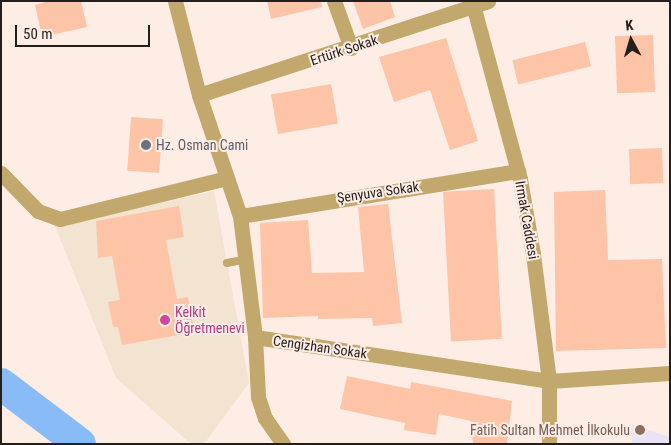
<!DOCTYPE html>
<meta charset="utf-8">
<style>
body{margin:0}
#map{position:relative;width:671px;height:445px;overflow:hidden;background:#feede5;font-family:"Roboto Condensed",sans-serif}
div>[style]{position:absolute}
.commercial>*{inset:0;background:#f3e4d2}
.education>*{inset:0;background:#eae3f8}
.river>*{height:32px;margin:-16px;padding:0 16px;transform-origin:16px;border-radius:16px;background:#89bcf7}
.building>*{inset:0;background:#fdc4a7;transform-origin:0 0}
.service>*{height:8px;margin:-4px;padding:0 4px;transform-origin:4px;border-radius:4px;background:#c2a86c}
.minor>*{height:15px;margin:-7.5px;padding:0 7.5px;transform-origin:7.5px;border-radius:7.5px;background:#c2a86c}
.dots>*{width:14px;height:14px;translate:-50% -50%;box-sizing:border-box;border:2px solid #feede5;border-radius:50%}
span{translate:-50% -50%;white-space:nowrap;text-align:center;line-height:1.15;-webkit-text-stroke:4px #feede5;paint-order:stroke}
.street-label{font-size:14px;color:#251f1c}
.worship-label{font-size:14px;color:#5b616d}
.left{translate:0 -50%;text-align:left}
.hotel-label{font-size:14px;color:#b23c85}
.education-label{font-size:14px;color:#785e54}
.right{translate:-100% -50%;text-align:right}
.frame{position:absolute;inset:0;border:2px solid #251f1c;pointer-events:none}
.north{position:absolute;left:606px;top:15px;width:50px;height:50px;-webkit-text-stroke:4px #feede5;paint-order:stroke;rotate:354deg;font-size:14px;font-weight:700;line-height:20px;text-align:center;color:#251f1c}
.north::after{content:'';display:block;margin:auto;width:18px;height:22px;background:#251f1c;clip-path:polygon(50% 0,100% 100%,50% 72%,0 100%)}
.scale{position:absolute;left:15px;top:25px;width:135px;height:22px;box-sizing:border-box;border:2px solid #251f1c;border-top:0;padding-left:6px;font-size:15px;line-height:18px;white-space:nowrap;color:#251f1c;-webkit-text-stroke:4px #feede5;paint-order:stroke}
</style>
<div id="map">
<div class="commercial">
<div style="clip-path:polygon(214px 191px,249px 383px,204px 444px,191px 444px,116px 378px,55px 226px)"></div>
</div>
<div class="education">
<div style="clip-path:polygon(630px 424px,670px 437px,670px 444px,632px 444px)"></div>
</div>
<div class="river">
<div style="left:1px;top:384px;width:99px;rotate:37.2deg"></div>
</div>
<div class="building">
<div style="clip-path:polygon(49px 1px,81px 1px,87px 27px,42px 37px,35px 5px)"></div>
<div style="clip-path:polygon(267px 1px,321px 1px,322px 7px,271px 19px)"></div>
<div style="clip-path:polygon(353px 1px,390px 1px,395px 17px,363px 29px)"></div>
<div style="left:653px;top:35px;width:57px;height:38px;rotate:88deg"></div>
<div style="clip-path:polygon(446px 38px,478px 141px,450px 150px,430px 90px,394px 102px,379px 57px)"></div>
<div style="left:585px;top:42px;width:25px;height:75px;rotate:76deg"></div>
<div style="left:331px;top:84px;width:40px;height:61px;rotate:80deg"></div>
<div style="left:131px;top:117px;width:32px;height:54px;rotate:4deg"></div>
<div style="left:662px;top:148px;width:35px;height:33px;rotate:88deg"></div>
<div style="left:494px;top:189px;width:150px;height:51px;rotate:87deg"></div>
<div style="clip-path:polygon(605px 190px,608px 260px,662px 259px,666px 348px,556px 351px,554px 192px)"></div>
<div style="clip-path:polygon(388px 204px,402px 323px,373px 326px,372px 318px,318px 319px,318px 316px,263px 318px,260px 223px,308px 220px,312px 273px,364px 272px,358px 207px)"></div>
<div style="clip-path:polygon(179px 206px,184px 237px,166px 240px,177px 299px,188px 297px,195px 332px,122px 345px,118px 327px,113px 327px,108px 302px,120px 300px,112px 256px,98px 258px,96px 221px)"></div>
<div style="clip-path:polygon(347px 376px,410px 389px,411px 382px,512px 401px,507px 444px,473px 444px,471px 421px,439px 414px,436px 435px,404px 430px,405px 423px,340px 409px)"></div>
</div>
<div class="service">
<div style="left:227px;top:263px;width:20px;rotate:-11deg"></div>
</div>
<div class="minor">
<div style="left:175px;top:1px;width:97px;rotate:75.7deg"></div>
<div style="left:199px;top:95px;width:128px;rotate:71.3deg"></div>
<div style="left:240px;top:216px;width:122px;rotate:82.9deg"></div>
<div style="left:255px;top:337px;width:297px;rotate:8.5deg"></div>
<div style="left:549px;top:381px;width:121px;rotate:-3.8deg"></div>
<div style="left:334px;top:1px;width:50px;rotate:70.1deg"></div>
<div style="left:472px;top:1px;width:184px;rotate:74.9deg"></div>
<div style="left:520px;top:179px;width:76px;rotate:80.2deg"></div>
<div style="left:533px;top:254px;width:128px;rotate:82.8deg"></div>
<div style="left:549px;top:381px;width:63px;rotate:90deg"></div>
<div style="left:199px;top:95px;width:304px;rotate:-18deg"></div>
<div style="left:1px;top:173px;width:53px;rotate:45.8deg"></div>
<div style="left:38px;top:211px;width:23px;rotate:20deg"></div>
<div style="left:60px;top:219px;width:172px;rotate:-13.8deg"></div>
<div style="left:240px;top:216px;width:282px;rotate:-9.2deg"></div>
<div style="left:255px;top:337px;width:60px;rotate:87.1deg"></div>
<div style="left:258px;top:397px;width:22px;rotate:72deg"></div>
<div style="left:265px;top:418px;width:32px;rotate:55deg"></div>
</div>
<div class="dots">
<div style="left:146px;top:145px;background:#6b7280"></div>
<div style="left:165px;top:320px;background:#d1479c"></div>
<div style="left:640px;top:430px;background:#8d6e63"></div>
</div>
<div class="street-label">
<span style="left:344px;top:50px;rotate:-18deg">Ertürk Sokak</span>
<span style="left:378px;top:192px;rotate:-8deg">Şenyuva Sokak</span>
<span style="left:527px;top:220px;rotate:80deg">Irmak Caddesi</span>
<span style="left:320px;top:347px;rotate:8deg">Cengizhan Sokak</span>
</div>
<div class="worship-label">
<span class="left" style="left:156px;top:145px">Hz. Osman Cami</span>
</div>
<div class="hotel-label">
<span class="left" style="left:175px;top:320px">Kelkit<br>Öğretmenevi</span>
</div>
<div class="education-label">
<span class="right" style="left:630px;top:430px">Fatih Sultan Mehmet İlkokulu</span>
</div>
<div class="frame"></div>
<div class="north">K</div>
<div class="scale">50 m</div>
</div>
